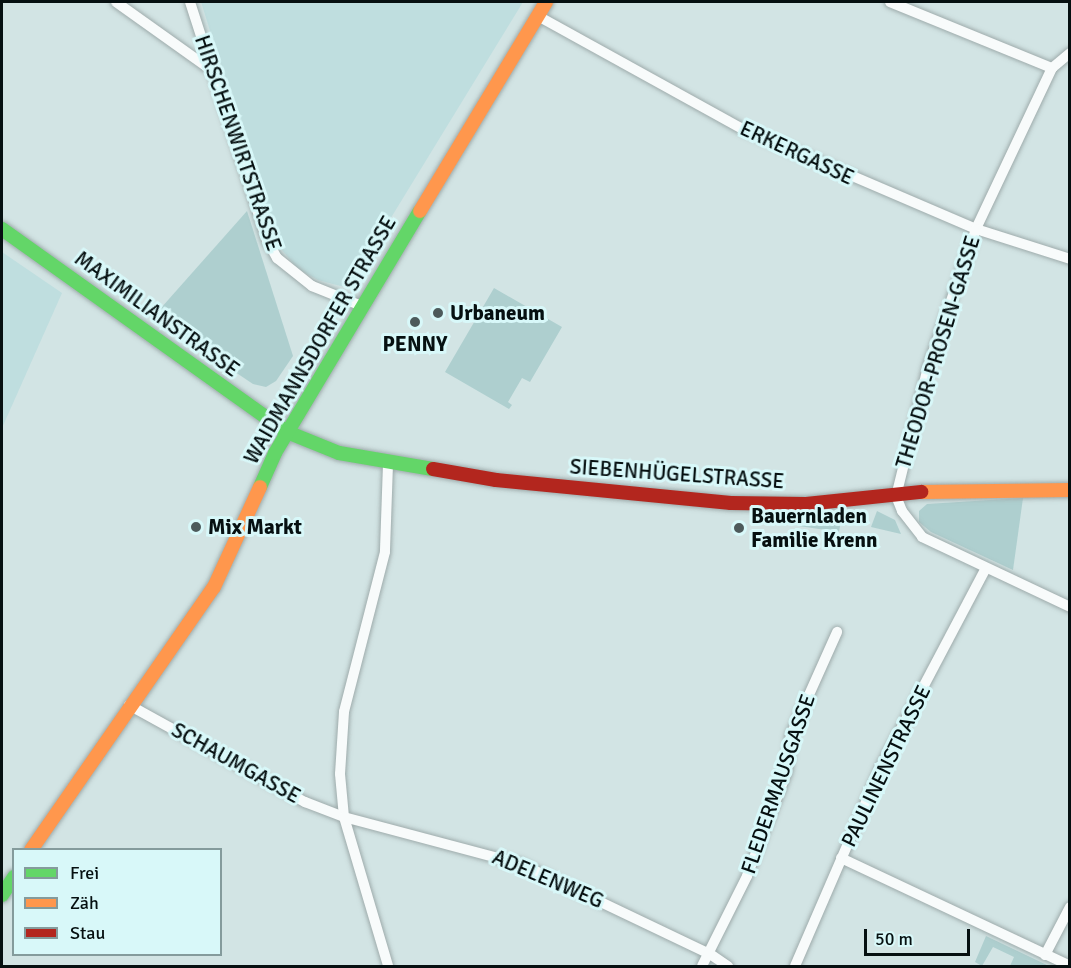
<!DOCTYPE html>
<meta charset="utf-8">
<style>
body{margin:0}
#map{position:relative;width:1071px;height:968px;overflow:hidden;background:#d2e4e4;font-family:Signika,sans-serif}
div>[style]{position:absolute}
.built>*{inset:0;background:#bfdedf}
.green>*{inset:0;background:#aecfcf}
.roads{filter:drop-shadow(0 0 2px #9eabab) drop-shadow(0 0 2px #9eabab)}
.street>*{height:10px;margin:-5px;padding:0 5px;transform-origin:5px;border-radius:5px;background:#f8fbfb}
.fast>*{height:14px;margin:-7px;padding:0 7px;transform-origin:7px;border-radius:7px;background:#63d668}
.slow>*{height:14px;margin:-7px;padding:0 7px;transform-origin:7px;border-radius:7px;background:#ff974d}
.jam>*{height:14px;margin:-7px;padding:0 7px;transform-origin:7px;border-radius:7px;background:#b3261e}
.dots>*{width:16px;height:16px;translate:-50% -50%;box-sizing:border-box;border:3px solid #d8f8f9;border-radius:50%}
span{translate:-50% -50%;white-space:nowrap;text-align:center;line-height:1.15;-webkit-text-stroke:6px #d8f8f9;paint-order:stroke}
.street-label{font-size:21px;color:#061011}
.poi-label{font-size:21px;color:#061011;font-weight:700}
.left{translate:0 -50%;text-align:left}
.frame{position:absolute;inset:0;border:3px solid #061011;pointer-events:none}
.legend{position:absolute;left:12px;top:848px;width:210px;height:108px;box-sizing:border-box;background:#d8f8f9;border:2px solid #849b9c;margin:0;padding:8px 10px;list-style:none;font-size:18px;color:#061011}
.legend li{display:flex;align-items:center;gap:12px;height:30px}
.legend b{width:30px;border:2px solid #849b9c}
.scale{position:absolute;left:864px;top:929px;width:106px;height:27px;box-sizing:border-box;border:3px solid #061011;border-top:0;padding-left:8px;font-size:18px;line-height:21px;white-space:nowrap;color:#061011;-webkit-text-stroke:4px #d8f8f9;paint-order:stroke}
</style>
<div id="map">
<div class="built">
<div style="clip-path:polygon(201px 2px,523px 2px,348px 288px,318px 280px,298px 269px,276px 243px)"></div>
<div style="clip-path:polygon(2px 252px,62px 293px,2px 428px)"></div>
</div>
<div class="green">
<div style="clip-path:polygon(247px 211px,293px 356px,276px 381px,266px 387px,253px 384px,153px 317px)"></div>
<div style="clip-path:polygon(494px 288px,562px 327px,530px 382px,522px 378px,508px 402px,512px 405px,509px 409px,445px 372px)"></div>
<div style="clip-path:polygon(1023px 498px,1013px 570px,931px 532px,919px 522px,919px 511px,927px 504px)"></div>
<div style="clip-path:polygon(866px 511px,861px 524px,841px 520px,839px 532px,779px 523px,777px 515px)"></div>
<div style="clip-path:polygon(877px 511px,895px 520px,901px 534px,871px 527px)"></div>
<div style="clip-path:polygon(986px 936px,1049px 966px,1010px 966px,1014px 957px,993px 947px,982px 966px,975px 962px)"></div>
</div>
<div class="roads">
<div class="street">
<div style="left:116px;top:2px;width:115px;rotate:35.5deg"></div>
<div style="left:190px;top:2px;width:250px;rotate:72.1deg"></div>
<div style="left:267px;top:240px;width:21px;rotate:61deg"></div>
<div style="left:277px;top:258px;width:45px;rotate:38.7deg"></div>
<div style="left:312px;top:286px;width:54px;rotate:21.8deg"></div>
<div style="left:890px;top:2px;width:175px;rotate:22.2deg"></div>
<div style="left:538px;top:16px;width:234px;rotate:28.9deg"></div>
<div style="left:743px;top:129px;width:254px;rotate:23.2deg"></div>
<div style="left:976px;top:229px;width:99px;rotate:17.7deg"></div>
<div style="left:1070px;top:53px;width:23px;rotate:140deg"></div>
<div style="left:1052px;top:68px;width:178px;rotate:115.3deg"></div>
<div style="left:976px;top:229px;width:146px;rotate:109.2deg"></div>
<div style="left:928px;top:367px;width:133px;rotate:103.9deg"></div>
<div style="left:896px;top:496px;width:16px;rotate:68deg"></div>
<div style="left:902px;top:511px;width:33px;rotate:52deg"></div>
<div style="left:922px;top:537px;width:164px;rotate:25.3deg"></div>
<div style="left:388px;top:464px;width:88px;rotate:92deg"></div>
<div style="left:385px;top:552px;width:165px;rotate:104.4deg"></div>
<div style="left:344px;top:712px;width:62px;rotate:93.7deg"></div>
<div style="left:340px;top:774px;width:43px;rotate:84.7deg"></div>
<div style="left:344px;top:817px;width:155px;rotate:73.5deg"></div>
<div style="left:129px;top:705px;width:201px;rotate:28.9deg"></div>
<div style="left:305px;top:802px;width:42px;rotate:21deg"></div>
<div style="left:344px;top:817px;width:183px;rotate:14.9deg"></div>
<div style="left:521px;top:864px;width:209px;rotate:25.5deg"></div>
<div style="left:710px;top:954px;width:22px;rotate:34deg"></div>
<div style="left:841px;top:858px;width:253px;rotate:25.2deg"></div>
<div style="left:1045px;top:955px;width:54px;rotate:-62.5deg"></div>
<div style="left:702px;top:966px;width:101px;rotate:-63.4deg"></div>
<div style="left:747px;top:876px;width:112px;rotate:-69.1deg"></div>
<div style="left:787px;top:771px;width:36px;rotate:-84deg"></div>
<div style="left:791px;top:735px;width:113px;rotate:-65.9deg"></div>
<div style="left:795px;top:966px;width:217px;rotate:-66.6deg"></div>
<div style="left:881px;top:767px;width:225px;rotate:-62.2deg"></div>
</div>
<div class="fast">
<div style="left:2px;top:229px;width:350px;rotate:35.5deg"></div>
<div style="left:287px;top:432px;width:56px;rotate:22deg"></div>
<div style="left:339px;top:453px;width:95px;rotate:9.7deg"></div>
<div style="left:260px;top:487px;width:37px;rotate:-66deg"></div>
<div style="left:275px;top:453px;width:282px;rotate:-59.1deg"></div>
<div style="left:2px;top:895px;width:22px;rotate:-56deg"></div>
</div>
<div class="slow">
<div style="left:420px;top:211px;width:244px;rotate:-58.9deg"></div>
<div style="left:921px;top:492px;width:149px;rotate:-0.8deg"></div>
<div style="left:31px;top:850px;width:320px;rotate:-55.2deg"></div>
<div style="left:214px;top:587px;width:110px;rotate:-65.3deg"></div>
</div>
<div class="jam">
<div style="left:433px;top:469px;width:64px;rotate:9.9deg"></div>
<div style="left:496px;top:480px;width:236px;rotate:5.6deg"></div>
<div style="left:731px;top:503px;width:75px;rotate:0.8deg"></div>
<div style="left:806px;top:504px;width:116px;rotate:-6deg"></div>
</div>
</div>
<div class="dots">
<div style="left:438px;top:313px;background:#4d5a5b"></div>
<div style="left:415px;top:322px;background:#4d5a5b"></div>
<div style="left:196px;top:527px;background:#4d5a5b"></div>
<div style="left:739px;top:528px;background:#4d5a5b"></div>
</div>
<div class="street-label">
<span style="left:238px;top:143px;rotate:71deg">HIRSCHENWIRTSTRASSE</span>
<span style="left:797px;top:153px;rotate:25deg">ERKERGASSE</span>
<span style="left:157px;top:314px;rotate:36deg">MAXIMILIANSTRASSE</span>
<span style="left:320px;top:340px;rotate:-60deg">WAIDMANNSDORFER STRASSE</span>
<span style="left:938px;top:352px;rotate:-73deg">THEODOR-PROSEN-GASSE</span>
<span style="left:677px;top:474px;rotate:4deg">SIEBENHÜGELSTRASSE</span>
<span style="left:236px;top:763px;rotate:29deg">SCHAUMGASSE</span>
<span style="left:886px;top:766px;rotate:-64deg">PAULINENSTRASSE</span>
<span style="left:778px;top:784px;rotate:-71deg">FLEDERMAUSGASSE</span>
<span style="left:548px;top:879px;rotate:23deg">ADELENWEG</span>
</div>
<div class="poi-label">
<span class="left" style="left:450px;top:313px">Urbaneum</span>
<span style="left:415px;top:344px">PENNY</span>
<span class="left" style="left:751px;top:528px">Bauernladen<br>Familie Krenn</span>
<span class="left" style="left:208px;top:527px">Mix Markt</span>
</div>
<div class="frame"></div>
<ul class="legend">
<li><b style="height:8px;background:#63d668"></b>Frei</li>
<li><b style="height:8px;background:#ff974d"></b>Zäh</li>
<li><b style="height:8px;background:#b3261e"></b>Stau</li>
</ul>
<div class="scale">50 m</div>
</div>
